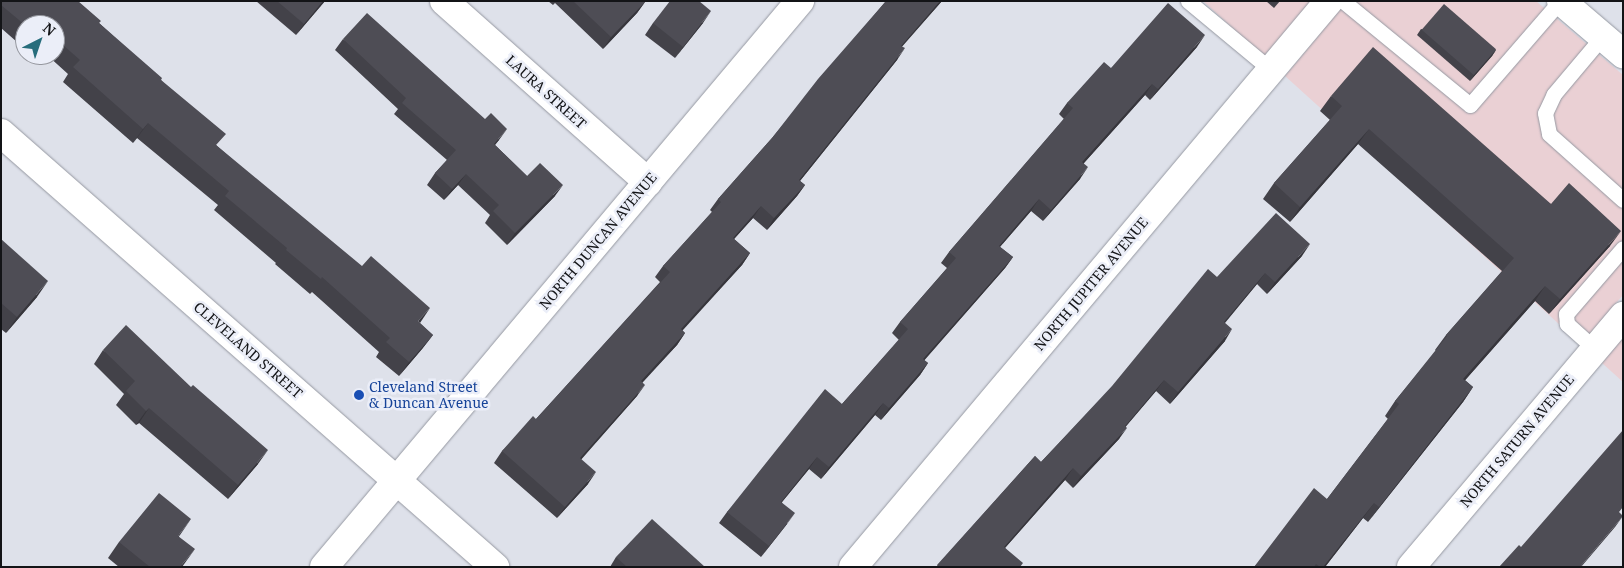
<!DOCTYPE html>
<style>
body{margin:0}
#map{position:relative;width:1624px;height:568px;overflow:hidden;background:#dee1ea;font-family:"Noto Serif",serif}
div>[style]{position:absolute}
.commercial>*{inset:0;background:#ead0d4}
.roads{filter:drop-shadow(0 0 1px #9598a1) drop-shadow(0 0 1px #9598a1)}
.service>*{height:15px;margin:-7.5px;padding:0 7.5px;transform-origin:7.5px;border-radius:7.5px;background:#fff}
.minor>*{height:28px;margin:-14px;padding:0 14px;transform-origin:14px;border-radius:14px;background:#fff}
.tertiary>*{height:28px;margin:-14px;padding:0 14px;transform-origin:14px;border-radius:14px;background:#fff}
.secondary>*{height:28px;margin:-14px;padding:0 14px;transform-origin:14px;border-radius:14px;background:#fff}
.wall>*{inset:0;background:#434249}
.shaded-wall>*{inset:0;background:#37363c}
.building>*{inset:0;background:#4e4d55;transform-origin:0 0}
.dots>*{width:14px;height:14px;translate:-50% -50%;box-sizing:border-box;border:2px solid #ebeef8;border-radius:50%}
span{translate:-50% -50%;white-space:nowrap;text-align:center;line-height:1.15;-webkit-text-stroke:5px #ebeef8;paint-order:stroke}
.street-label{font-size:14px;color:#131417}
.transit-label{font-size:14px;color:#164399}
.left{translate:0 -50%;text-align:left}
.frame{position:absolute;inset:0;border:2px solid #131417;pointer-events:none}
.north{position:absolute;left:15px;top:15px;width:50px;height:50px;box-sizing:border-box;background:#ebeef8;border:1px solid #95979e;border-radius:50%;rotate:41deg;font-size:14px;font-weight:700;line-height:20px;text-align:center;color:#131417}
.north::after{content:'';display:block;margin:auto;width:18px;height:22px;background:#276d7c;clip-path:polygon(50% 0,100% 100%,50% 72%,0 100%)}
</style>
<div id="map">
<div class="commercial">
<div style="clip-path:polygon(1203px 1px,1311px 1px,1264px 57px)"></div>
<div style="clip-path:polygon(1347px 1px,1536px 1px,1623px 75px,1623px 295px,1581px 344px,1285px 76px)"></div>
<div style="clip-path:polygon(1623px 338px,1623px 382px,1602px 363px)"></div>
</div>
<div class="roads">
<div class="service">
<div style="left:1188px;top:1px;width:108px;rotate:39.7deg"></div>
<div style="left:1343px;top:1px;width:164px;rotate:39.3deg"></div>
<div style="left:1470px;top:105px;width:138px;rotate:-49.1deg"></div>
<div style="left:1602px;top:37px;width:75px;rotate:130.1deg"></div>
<div style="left:1554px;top:94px;width:21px;rotate:115deg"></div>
<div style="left:1545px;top:113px;width:21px;rotate:79deg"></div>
<div style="left:1549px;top:134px;width:99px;rotate:41.7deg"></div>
<div style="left:1595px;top:349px;width:38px;rotate:-138deg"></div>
<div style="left:1567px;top:324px;width:10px;rotate:-96deg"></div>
<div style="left:1566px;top:314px;width:87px;rotate:-49.2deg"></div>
</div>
<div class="minor">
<div style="left:444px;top:1px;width:273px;rotate:41.6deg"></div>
<div style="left:324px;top:567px;width:740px;rotate:-49.94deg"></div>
<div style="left:853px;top:567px;width:740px;rotate:-49.94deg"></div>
</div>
<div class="tertiary">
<div style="left:1px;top:133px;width:658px;rotate:41.3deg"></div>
<div style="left:1411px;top:567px;width:329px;rotate:-49.8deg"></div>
</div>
<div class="secondary">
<div style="left:1561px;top:1px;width:82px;rotate:40.5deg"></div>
</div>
</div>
<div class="wall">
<div style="clip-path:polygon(1px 1px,99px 23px,161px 80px,217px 146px,433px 335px,422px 349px,399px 376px,376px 357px,379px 352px,312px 292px,310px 294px,275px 264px,276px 263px,214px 210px,218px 205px,137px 138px,133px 143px,63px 82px,68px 74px,47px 55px,55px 55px,55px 25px,25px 25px,25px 35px,24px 34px,17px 42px,1px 28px)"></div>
<div style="clip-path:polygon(256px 1px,325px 1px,296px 35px)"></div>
<div style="clip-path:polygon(548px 1px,645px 1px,645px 2px,637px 13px,603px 49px,555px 3px,553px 5px)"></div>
<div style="clip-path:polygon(886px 1px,942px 1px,902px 46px,897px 60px,800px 181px,805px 185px,797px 196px,767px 230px,753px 218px,734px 239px,750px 253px,742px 265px,682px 330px,685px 333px,677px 345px,642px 382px,637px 396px,581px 459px,588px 484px,557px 518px,494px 463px,502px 451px,536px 419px,660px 282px,655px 277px,663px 266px,712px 212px,710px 210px,718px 199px,772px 138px)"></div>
<div style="clip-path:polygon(1266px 1px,1280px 1px,1274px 8px)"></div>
<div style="clip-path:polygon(653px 23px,703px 23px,675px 58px,645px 35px)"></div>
<div style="clip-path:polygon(1421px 29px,1496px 50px,1492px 56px,1470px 81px,1417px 35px)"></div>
<div style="clip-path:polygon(343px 39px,499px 140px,495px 145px,527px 176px,555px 196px,507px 245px,485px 223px,490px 215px,458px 185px,444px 200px,427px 185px,435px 173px,447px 160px,394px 114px,398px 109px,335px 50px)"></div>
<div style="clip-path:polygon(1197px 47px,1150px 100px,1145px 95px,1084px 163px,1080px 179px,1043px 221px,1031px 211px,1000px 247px,1013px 257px,1005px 268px,924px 360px,928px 363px,920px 375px,881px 420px,875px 415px,821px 479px,809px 469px,782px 502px,787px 524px,761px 557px,719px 523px,727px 512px,842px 404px,899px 340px,892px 333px,900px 322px,947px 268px,941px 263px,949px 252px,1064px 119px,1059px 114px,1067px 103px,1111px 68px)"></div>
<div style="clip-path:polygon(1331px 96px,1551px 204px,1610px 246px,1549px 314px,1535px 301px,1465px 380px,1473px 387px,1463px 402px,1368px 522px,1363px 518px,1325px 567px,1254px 567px,1327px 499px,1388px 419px,1385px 416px,1395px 401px,1436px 351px,1435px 350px,1446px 335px,1502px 271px,1358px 144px,1290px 222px,1263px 199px,1274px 183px,1330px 120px,1320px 111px)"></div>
<div style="clip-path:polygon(1px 239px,37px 297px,6px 333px,1px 329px)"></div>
<div style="clip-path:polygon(1302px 256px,1267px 294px,1257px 284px,1225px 323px,1225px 341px,1170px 404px,1156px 391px,1125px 427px,1119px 439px,1073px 488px,1065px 480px,1005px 548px,1020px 567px,936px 567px,1035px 456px,1041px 462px,1217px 277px)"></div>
<div style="clip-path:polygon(103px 350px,258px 464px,228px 499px,139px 423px,136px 425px,116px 405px,124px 394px,94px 364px)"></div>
<div style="clip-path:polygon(179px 536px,182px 567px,119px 567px,108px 558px,119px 542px)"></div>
<div style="clip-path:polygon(616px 557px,705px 567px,610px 567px)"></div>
</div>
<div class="shaded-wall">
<div style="clip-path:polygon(323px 1px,325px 1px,296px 35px,304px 24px)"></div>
<div style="clip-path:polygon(940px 1px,942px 1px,893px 57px,901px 46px)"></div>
<div style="clip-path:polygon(645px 2px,637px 13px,603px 49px,611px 37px)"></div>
<div style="clip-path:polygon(711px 11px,703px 23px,675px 58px,683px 47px)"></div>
<div style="clip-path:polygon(25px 31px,25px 33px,17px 42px)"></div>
<div style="clip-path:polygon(1205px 35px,1197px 47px,1150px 100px,1158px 89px)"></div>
<div style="clip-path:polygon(905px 48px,897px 60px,791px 192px,799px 180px)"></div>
<div style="clip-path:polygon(1496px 50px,1492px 56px,1470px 81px,1474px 75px)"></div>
<div style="clip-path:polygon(1152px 84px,1145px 95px,1074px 174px,1082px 162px)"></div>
<div style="clip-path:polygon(148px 123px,137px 138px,133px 143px,143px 129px)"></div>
<div style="clip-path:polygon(507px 129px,499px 140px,486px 155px,494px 144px)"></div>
<div style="clip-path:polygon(1369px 129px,1358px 144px,1290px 222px,1300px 207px)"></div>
<div style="clip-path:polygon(1088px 167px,1080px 179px,1043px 221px,1051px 210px)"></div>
<div style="clip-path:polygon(466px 174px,458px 185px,444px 200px,452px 189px)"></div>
<div style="clip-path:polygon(563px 185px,555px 196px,507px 245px,515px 233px)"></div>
<div style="clip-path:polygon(805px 185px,797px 196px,767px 230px,774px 218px)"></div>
<div style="clip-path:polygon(1039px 199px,1031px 211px,991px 257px,999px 246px)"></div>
<div style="clip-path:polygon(761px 206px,753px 218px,725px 249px,733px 238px)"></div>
<div style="clip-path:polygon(1621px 231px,1610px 246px,1549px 314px,1560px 299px)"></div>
<div style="clip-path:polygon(1310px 244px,1302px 256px,1267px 294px,1275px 282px)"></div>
<div style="clip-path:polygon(750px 253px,742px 265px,673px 341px,681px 329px)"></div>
<div style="clip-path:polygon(1013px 257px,1005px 268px,915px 371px,923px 359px)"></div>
<div style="clip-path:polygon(1265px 273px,1257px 284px,1216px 333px,1224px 322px)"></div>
<div style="clip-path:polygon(48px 281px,37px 297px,6px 333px,17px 317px)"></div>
<div style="clip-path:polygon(1545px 286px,1535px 301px,1453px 394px,1463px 379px)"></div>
<div style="clip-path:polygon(430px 308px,420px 323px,418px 321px)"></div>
<div style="clip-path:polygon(1232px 329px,1225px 341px,1170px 404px,1178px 392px)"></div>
<div style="clip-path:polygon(685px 333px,677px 345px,633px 393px,641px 381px)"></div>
<div style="clip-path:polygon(433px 335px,422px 349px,399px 376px,409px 362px)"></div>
<div style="clip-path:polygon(928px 363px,920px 375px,881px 420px,889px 408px)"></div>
<div style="clip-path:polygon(1164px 380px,1156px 391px,1117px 437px,1125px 426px)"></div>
<div style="clip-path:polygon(645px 385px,637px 396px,572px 470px,580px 458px)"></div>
<div style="clip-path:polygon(1473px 387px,1463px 402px,1368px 522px,1379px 507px)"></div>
<div style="clip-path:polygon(883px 403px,875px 415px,821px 479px,829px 467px)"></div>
<div style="clip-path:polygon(149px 408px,139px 423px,136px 425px,146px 411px)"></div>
<div style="clip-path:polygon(1127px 428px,1119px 439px,1073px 488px,1081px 476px)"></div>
<div style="clip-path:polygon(268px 450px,258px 464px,228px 499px,238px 485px)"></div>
<div style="clip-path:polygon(817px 457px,809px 469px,773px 513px,781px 502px)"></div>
<div style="clip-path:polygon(1073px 468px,1065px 480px,996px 558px,1004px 547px)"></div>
<div style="clip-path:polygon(596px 472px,588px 484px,557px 518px,565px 507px)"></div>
<div style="clip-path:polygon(1374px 503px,1363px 518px,1325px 567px,1323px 567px)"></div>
<div style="clip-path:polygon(795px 513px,787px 524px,761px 557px,769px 546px)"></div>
<div style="clip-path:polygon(1623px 516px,1615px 527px,1581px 567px,1580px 567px)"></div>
<div style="clip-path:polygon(191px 519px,180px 535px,167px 551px,178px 536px)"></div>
<div style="clip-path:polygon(195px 549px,182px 567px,180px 567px)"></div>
</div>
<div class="building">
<div style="clip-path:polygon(1px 1px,78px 1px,101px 21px,99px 23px,162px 78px,161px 80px,226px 134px,216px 145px,362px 266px,371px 256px,430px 308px,418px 321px,433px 335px,409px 362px,386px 342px,390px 338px,322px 277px,321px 279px,286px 250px,287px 248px,225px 196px,229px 191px,148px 123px,143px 129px,73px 67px,80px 60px,55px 38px,55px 25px,41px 25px,34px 20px,30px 25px,25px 25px,1px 5px)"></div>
<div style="clip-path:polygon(277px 1px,323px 1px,304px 24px)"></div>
<div style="clip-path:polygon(573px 1px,645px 1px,645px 2px,611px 37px)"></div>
<div style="clip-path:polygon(670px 1px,699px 1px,711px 11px,683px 47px,653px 23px)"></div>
<div style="clip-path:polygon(886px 1px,940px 1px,901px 46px,905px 48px,799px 180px,805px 185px,774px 218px,761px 206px,733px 238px,750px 253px,681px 329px,685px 333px,641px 381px,645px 385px,580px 458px,596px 472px,565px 507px,502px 451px,533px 416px,536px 419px,670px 272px,663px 266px,721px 202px,718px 199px,772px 138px,818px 79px)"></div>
<div style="clip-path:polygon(1168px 3px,1205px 35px,1158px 89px,1152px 84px,1082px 162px,1088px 167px,1051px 210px,1039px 199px,999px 246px,1013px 257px,923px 359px,928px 363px,889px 408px,883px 403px,829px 467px,817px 457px,781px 502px,795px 513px,769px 546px,727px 512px,825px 389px,842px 404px,908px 329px,900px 322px,956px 258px,949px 252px,1073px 108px,1067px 103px,1104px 62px,1111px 68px)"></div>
<div style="left:1444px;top:4px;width:69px;height:34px;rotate:41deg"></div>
<div style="clip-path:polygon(367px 13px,485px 119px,491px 113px,507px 129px,494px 144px,527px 176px,540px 163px,563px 185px,515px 233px,493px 211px,499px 205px,466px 174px,452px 189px,435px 173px,456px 150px,402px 103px,406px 98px,343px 39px)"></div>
<div style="clip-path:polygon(1373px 47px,1551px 204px,1569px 183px,1621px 231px,1560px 299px,1545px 286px,1463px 379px,1473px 387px,1379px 507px,1374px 503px,1323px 567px,1320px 567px,1316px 564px,1314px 567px,1254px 567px,1314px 488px,1327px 499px,1399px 404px,1395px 401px,1447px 336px,1446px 335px,1514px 258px,1369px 129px,1300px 207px,1274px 183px,1342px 106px,1331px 96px)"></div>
<div style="clip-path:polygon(1276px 213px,1310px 244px,1275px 282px,1265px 273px,1224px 322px,1232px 329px,1178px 392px,1164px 380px,1125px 426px,1127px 428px,1081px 476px,1073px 468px,1004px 547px,1023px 563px,1020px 567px,940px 567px,937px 565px,1035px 456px,1041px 462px,1112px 386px,1208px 269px,1217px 277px)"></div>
<div style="clip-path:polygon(1px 239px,48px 281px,17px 317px,1px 303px)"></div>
<div style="clip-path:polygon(126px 325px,191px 387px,193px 385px,268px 450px,238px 485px,149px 408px,146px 411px,126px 391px,135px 381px,103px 350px)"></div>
<div style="clip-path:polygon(1623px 430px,1623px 507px,1619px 512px,1623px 516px,1580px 567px,1499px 567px,1519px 545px,1521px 547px)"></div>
<div style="clip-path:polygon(159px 493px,191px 519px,178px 536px,195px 549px,180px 567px,150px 567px,119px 542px)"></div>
<div style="clip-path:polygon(652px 519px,705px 567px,627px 567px,616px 557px)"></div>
</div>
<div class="dots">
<div style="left:359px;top:395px;background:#1a4fb4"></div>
</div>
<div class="street-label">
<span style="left:546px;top:92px;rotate:42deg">LAURA STREET</span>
<span style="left:598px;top:241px;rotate:-50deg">NORTH DUNCAN AVENUE</span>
<span style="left:1091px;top:284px;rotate:-50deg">NORTH JUPITER AVENUE</span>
<span style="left:248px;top:350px;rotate:41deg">CLEVELAND STREET</span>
<span style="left:1517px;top:441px;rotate:-50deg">NORTH SATURN AVENUE</span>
</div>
<div class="transit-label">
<span class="left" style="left:369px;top:395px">Cleveland Street<br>&amp; Duncan Avenue</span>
</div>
<div class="frame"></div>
<div class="north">N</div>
</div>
